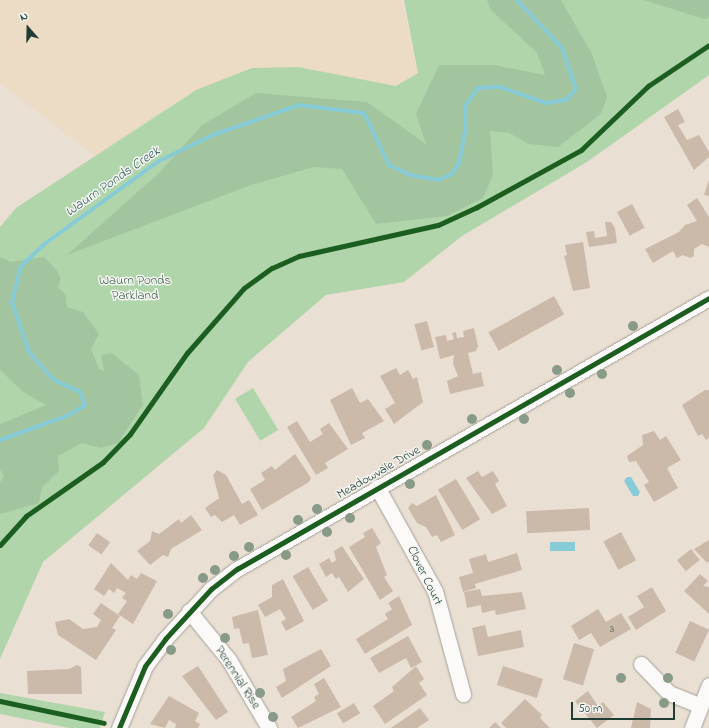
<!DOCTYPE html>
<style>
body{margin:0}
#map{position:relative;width:709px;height:728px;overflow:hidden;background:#eadfd3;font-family:"Indie Flower",sans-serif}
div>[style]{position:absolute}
.built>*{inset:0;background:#ecdbc5}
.green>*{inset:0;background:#b0d5ab;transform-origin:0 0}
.forest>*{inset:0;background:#a2c5a0}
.water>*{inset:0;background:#87cbd7;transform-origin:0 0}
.stream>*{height:4px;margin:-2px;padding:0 2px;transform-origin:2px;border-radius:2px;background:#87cbd7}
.building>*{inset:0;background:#cbbaa9;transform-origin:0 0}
.roads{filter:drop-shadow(0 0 1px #a5a29b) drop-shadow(0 0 1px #a5a29b)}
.minor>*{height:15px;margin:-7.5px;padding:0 7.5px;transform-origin:7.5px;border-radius:7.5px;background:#fcfaf8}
.cycleway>*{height:5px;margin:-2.5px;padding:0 2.5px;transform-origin:2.5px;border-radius:2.5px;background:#1b5e20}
.trees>*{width:10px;height:10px;margin:-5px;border-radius:50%;background:#889a88}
span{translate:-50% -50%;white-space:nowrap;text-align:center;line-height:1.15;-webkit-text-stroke:3px #f6f6f2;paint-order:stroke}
.number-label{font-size:11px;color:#4a5c51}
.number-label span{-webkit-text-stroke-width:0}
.park-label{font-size:13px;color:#38614a}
.street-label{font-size:13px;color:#1f3d34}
.water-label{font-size:14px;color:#2e5e5d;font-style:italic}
.north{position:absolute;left:8px;top:8px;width:40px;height:40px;-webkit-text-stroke:3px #f6f6f2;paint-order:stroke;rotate:340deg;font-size:11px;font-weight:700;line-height:16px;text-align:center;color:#1f3d34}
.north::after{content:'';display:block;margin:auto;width:14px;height:18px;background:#1f3d34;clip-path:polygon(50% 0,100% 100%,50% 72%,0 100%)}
.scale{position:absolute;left:571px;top:702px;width:104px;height:18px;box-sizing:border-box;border:2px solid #1f3d34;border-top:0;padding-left:5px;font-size:12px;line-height:14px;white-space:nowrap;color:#1f3d34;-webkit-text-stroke:3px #f6f6f2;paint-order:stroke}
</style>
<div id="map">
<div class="built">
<div style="clip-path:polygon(0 0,402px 0,418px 73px,396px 86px,355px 79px,196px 90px,95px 156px,0 83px)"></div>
</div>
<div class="green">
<div style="clip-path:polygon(404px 0,709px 0,709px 75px,587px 162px,462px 236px,404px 282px,326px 295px,248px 362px,204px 428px,43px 562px,0 659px,0 227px,16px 208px,196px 90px,252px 68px,298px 67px,396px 86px,418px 73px)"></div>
<div style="left:253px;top:388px;width:49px;height:21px;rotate:59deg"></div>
<div style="clip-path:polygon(0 693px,105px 712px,100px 728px,69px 728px,0 714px)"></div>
</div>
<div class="forest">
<div style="clip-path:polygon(487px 0,561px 0,592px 54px,607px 97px,601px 114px,558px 147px,529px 144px,509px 133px,490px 131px,493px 175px,483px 198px,447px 216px,376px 224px,342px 169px,314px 167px,251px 185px,67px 255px,160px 172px,202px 125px,256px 93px,367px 102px,426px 144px,416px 114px,439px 65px,494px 65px,545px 75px,537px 53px,490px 9px)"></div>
<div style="clip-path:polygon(644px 0,709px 0,709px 17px,704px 19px)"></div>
<div style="clip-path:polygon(0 257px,11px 262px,44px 257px,55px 268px,61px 278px,58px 287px,66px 295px,67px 307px,83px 312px,99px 334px,91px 349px,99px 369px,104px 371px,101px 355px,112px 353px,124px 363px,139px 375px,143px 405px,118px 443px,101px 448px,82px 443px,58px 456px,59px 471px,42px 488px,39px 503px,0 514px,0 483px,4px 475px,0 470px,0 424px,46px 405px,22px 391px,0 370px)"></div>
</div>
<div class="water">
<div style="clip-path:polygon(627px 477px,631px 477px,640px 492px,638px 496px,633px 496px,624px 481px)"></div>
<div style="left:575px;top:542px;width:9px;height:25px;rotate:90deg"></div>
</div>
<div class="stream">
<div style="left:0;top:440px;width:73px;rotate:-19.9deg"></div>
<div style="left:69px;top:415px;width:19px;rotate:-32deg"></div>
<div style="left:85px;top:405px;width:14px;rotate:-111deg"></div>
<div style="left:80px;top:392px;width:29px;rotate:-155deg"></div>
<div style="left:54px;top:380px;width:38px;rotate:-132deg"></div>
<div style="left:29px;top:352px;width:53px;rotate:-108.8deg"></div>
<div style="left:12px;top:302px;width:37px;rotate:-76deg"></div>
<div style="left:21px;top:266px;width:34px;rotate:-43deg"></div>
<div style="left:46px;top:243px;width:140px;rotate:-36deg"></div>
<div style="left:159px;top:161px;width:60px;rotate:-25.7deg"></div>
<div style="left:213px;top:135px;width:91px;rotate:-19.2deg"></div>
<div style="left:299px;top:105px;width:65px;rotate:7deg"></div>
<div style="left:364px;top:113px;width:58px;rotate:64.3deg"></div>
<div style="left:389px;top:165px;width:23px;rotate:25deg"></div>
<div style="left:410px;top:175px;width:28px;rotate:10deg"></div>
<div style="left:438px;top:180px;width:15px;rotate:-23deg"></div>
<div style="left:452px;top:174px;width:13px;rotate:-58deg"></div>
<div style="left:459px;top:163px;width:33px;rotate:-79deg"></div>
<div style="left:465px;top:131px;width:26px;rotate:-88deg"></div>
<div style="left:466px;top:105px;width:21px;rotate:-55deg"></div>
<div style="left:478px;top:88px;width:22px;rotate:-3deg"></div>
<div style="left:500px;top:87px;width:49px;rotate:19.2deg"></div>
<div style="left:546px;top:103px;width:20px;rotate:-9deg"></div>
<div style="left:566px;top:100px;width:15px;rotate:-48deg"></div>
<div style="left:576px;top:89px;width:43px;rotate:-108.9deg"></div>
<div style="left:562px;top:48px;width:66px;rotate:-133.2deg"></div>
</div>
<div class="building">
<div style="clip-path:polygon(678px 109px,685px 122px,678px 125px,687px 140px,699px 135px,709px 152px,709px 157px,694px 170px,664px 117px)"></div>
<div style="clip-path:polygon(709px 180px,709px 196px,704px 195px)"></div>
<div style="clip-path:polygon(697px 198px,709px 217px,709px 247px,702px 244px,694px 249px,694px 256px,690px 258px,683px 255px,677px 258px,673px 251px,653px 263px,645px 249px,679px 232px,685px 225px,697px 221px,687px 205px)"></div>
<div style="left:632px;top:204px;width:27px;height:17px;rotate:62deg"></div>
<div style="clip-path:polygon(605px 222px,611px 222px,615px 228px,617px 243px,589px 247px,586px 232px,594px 231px,595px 238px,607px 236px)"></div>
<div style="clip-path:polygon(583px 242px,590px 288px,573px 291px,564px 256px,567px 255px,565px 245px)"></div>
<div style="left:554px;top:296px;width:21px;height:75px;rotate:61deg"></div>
<div style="left:427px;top:321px;width:27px;height:13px;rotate:75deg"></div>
<div style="clip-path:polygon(474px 328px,478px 346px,476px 351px,468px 353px,473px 374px,481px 372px,484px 386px,450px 394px,447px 381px,458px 376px,453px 364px,454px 355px,440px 359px,435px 337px,446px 335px,447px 341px,454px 339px,452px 333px,456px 332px,457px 338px,464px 337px,463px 331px)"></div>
<div style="clip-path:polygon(396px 368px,400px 375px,408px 370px,413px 379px,417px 377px,423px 402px,394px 424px,385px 409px,395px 403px,380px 376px)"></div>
<div style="clip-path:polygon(352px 388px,360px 403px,368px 399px,384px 421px,362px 433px,365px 438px,351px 445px,330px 400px)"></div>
<div style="clip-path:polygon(705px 390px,709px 390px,709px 438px,706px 440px,702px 434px,698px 436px,682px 405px)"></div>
<div style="clip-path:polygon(297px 421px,310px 442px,323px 434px,320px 429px,329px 423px,348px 449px,325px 463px,328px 468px,316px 475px,287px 427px)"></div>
<div style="clip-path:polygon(654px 431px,660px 440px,666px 436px,681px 460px,667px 468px,678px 488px,654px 502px,644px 485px,649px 482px,636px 461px,629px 462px,627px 456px,643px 445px,642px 435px)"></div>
<div style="clip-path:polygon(295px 454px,311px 478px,309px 482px,262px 510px,250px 489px,265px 480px,261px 473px,272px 466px,275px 470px)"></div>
<div style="clip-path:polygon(217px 470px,226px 475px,242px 504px,249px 500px,258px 515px,240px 525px,234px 515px,222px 522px,215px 515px,211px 517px,205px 508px,219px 498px,213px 475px)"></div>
<div style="clip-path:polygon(478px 471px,482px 477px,493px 471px,499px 481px,495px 484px,507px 506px,492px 514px,466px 478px)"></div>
<div style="left:456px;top:479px;width:47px;height:21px;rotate:59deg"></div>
<div style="clip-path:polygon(436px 495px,455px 535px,441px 542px,437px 535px,432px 537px,426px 527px,417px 523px,408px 508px,412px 503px,417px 506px)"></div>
<div style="left:589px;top:508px;width:22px;height:63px;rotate:87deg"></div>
<div style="clip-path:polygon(191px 515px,202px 530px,171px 549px,168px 557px,163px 555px,150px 565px,137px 551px,150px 541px,152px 531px,159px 534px,179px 519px,181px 523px)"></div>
<div style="clip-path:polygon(372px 528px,381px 543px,376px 547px,387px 575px,384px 577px,393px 591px,380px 600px,349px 547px,365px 537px,363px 533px)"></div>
<div style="left:621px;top:532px;width:32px;height:20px;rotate:62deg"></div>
<div style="left:97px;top:533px;width:16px;height:15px;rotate:35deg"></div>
<div style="clip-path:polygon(709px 540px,709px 561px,707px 563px,694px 549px)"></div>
<div style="clip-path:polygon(342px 546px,364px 579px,348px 592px,339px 577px,336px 579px,332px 573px,326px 577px,319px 564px,329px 558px,332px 563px,336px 560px,334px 551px)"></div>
<div style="left:691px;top:549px;width:14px;height:18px;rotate:51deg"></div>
<div style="clip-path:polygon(517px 553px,522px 570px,475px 584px,476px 588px,463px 592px,459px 577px,473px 573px,469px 559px,486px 554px,488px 562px)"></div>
<div style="clip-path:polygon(111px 563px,128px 580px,131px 575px,137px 579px,141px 573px,157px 581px,133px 624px,118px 614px,127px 601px,122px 598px,126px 593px,117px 588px,114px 593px,109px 589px,104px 596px,94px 589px)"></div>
<div style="left:308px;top:567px;width:39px;height:18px;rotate:59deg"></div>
<div style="clip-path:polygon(700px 574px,708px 581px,703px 586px,709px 587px,709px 614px,684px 591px)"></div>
<div style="clip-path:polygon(283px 579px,304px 621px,286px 631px,281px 622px,286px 619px,280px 609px,265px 617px,258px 605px,272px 597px,272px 585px)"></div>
<div style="clip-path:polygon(652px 587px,666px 611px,636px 630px,628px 617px,644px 607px,637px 596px)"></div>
<div style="clip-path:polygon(480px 589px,482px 596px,522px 592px,526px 609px,496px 615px,495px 610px,482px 613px,481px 605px,467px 608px,464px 592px)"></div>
<div style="clip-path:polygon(399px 596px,412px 625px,365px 654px,356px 639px,388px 619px,385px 614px,392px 609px,388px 603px)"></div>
<div style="clip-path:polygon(101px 603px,120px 616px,112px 628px,116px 630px,96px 660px,58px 635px,55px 622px,69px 619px,83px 629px,97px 627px,101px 620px,93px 614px)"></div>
<div style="clip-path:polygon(598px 609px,606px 622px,621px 613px,631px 629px,600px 647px,591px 633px,579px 640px,571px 626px)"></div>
<div style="clip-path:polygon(258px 610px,268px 655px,252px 658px,249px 643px,243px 644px,239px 628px,234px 629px,232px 617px)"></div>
<div style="left:690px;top:621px;width:21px;height:35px;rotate:25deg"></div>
<div style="clip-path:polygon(485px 625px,488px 637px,521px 630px,524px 647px,478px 656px,472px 628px)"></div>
<div style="clip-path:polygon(408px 636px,422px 662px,411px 668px,406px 658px,379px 673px,370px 658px)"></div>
<div style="left:574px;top:643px;width:21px;height:38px;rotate:17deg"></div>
<div style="clip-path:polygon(321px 649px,331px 666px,282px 698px,276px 687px,286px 681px,283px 669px)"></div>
<div style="clip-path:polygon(77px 665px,81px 667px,82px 694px,28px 694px,27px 671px,69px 669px)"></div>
<div style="clip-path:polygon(198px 666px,228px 712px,216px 720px,182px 676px)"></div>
<div style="clip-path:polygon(416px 666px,424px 679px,419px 683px,427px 695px,385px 724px,373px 706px,394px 691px,392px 687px)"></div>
<div style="left:503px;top:666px;width:42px;height:20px;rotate:18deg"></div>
<div style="clip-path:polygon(324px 678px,341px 707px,298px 728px,291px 717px,316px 701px,314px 697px,319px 694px,314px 684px)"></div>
<div style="clip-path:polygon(588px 691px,598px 706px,603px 702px,614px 715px,597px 728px,575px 701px)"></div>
<div style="clip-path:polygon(169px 696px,199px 713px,195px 721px,200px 724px,198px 728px,175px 728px,176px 724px,169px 720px,165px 728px,150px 724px)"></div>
<div style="clip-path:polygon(525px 699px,542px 715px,540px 718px,550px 728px,506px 728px,501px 723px)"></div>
<div style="clip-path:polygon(637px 702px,651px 709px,650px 728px,631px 728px)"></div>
<div style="left:354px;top:703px;width:12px;height:20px;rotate:59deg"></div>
<div style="clip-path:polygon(420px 708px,429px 720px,417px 728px,391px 728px)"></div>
<div style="clip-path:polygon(495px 722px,501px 728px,489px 728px)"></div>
</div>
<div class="roads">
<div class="minor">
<div style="left:377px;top:487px;width:119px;rotate:60.9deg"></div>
<div style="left:435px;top:591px;width:107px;rotate:74.8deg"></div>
<div style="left:189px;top:611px;width:63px;rotate:50.8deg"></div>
<div style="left:229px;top:660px;width:79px;rotate:59.5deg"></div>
<div style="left:641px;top:664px;width:40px;rotate:46deg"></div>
<div style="left:669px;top:693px;width:32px;rotate:22deg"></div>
<div style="left:119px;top:728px;width:67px;rotate:-67.2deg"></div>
<div style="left:145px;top:666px;width:34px;rotate:-53deg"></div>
<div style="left:165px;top:639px;width:68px;rotate:-47.4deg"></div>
<div style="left:211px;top:589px;width:33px;rotate:-38deg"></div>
<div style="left:237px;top:569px;width:544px;rotate:-29.86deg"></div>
<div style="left:692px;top:728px;width:46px;rotate:-68.4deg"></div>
</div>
</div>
<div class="cycleway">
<div style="left:0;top:545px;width:39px;rotate:-48deg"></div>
<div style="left:26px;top:516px;width:94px;rotate:-35deg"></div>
<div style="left:103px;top:462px;width:39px;rotate:-46deg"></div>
<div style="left:130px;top:434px;width:99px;rotate:-54.9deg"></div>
<div style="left:187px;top:353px;width:86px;rotate:-48.8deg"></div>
<div style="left:244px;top:288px;width:34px;rotate:-36deg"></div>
<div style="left:272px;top:268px;width:30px;rotate:-24deg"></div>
<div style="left:299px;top:256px;width:142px;rotate:-12.6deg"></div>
<div style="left:438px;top:225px;width:43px;rotate:-24.8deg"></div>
<div style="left:477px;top:207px;width:119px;rotate:-28.7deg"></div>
<div style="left:581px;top:150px;width:93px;rotate:-43.7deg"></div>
<div style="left:648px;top:86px;width:73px;rotate:-33.9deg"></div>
<div style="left:0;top:701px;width:106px;rotate:11.9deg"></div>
<div style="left:119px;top:728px;width:67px;rotate:-67.2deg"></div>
<div style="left:145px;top:666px;width:34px;rotate:-53deg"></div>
<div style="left:165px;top:639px;width:68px;rotate:-47.4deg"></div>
<div style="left:211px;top:589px;width:33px;rotate:-38deg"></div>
<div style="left:237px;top:569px;width:544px;rotate:-29.86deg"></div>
</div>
<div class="trees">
<div style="left:633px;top:326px"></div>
<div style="left:557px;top:370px"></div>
<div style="left:602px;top:374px"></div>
<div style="left:570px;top:393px"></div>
<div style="left:472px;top:419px"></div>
<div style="left:524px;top:419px"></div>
<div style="left:427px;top:445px"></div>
<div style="left:386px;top:468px"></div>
<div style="left:410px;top:484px"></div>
<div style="left:317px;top:509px"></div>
<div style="left:350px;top:518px"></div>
<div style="left:298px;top:520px"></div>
<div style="left:327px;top:532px"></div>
<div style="left:249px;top:547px"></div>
<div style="left:286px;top:555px"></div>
<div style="left:234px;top:556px"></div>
<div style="left:215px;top:570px"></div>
<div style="left:203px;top:578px"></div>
<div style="left:168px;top:614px"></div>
<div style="left:225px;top:638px"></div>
<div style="left:171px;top:650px"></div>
<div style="left:621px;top:678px"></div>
<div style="left:668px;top:678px"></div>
<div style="left:260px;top:693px"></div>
<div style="left:664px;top:703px"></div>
<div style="left:273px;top:717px"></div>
</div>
<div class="number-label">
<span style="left:612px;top:629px">3</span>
</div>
<div class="park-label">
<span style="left:135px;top:289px">Waurn Ponds<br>Parkland</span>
</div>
<div class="street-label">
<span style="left:379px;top:473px;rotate:-30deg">Meadowvale Drive</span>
<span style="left:424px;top:576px;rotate:64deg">Clover Court</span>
<span style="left:237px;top:678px;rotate:57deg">Perennial Rise</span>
</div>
<div class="water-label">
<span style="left:113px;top:182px;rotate:-35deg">Waurn Ponds Creek</span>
</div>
<div class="north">N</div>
<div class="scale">50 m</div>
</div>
